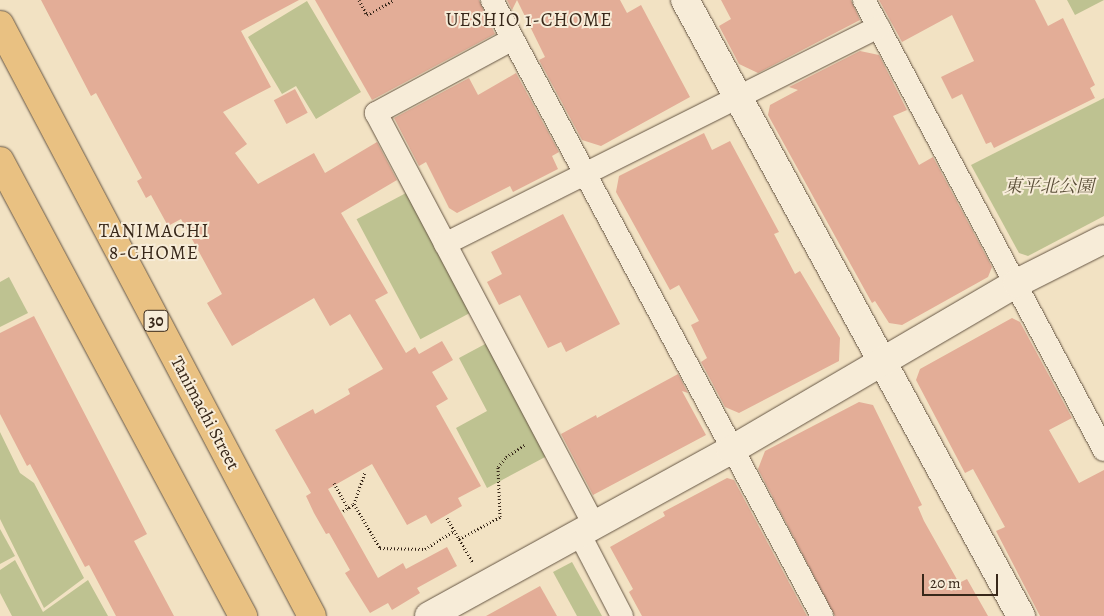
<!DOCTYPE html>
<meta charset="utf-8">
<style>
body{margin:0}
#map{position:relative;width:1104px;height:616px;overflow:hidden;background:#f2e2c3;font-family:Alegreya,"Noto Serif JP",serif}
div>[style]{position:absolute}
.green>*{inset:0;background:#bec291;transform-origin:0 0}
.building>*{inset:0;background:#e3ad97;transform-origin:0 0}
.path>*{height:3px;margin-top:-1.5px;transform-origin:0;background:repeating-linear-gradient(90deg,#38281a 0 1px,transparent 0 3.5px)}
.roads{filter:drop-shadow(0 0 1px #665644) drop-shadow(0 0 1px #665644)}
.street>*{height:22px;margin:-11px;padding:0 11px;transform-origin:11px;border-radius:11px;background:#f7ecd8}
.secondary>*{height:28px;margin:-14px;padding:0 14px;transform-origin:14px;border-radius:14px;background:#f7ecd8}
.primary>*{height:28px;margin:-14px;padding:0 14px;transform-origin:14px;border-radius:14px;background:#e9c182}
span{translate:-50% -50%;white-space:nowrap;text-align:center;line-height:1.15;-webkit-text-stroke:4px #f7ecd8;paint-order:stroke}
.shield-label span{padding:1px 4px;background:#f7ecd8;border:1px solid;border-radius:4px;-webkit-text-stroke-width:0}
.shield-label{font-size:16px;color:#38281a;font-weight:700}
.park-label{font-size:18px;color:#5a4e38;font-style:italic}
.street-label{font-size:18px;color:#38281a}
.neighbourhood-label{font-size:19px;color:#38281a;letter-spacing:1px}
.scale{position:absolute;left:922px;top:574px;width:76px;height:22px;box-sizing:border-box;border:2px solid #38281a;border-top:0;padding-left:6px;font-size:15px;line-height:18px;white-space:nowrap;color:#38281a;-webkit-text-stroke:4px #f7ecd8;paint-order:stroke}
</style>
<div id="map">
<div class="green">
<div style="clip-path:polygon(1067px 0,1104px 0,1075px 15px)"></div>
<div style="clip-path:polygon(307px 1px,361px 92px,316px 119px,296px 86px,282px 94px,248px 37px)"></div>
<div style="clip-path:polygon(1104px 98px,1104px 216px,1028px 256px,1019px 253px,971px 165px)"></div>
<div style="left:406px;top:193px;width:136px;height:56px;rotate:62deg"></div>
<div style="clip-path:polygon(9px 277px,28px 313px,0 327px,0 282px)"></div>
<div style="clip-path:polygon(487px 343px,547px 456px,487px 488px,456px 428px,487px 411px,459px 358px)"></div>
<div style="clip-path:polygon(0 432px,20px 473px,34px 483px,84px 578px,44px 608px,0 519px)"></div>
<div style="clip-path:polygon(0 529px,15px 556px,0 564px)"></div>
<div style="clip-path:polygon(15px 560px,43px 612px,88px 580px,108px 616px,12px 616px,0 593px,0 570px)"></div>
<div style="clip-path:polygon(572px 562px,602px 616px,577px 616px,553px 572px)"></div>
</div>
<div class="building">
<div style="clip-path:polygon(41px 0,299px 0,241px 31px,271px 87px,223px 112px,247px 144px,235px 153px,258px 184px,314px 153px,325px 173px,377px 142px,397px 180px,341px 213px,388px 293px,375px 300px,406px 353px,415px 347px,419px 354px,442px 341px,453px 360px,432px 372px,448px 399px,436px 406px,481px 486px,458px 498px,462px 506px,431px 524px,426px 515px,407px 525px,372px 464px,328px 489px,378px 578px,403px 563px,406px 569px,447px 547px,457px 566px,417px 588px,420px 593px,392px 610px,388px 603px,370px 613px,345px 573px,350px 570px,329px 533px,326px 534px,314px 513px,306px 496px,311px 493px,275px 430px,313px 409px,315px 414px,350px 394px,348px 389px,383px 369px,350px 314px,330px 326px,314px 298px,232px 346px,207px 303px,222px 294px,181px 219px,168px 226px,151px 195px,146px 198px,137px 181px,142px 178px,96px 93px,91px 96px)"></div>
<div style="clip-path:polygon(315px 0,479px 0,495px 34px,372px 100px)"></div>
<div style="clip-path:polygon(507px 0,620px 0,627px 13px,641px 5px,690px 97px,601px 146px,582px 140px,539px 60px,545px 57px,517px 0,512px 10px)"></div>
<div style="clip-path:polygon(721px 0,851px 0,860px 20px,758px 73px,739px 64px,719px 26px,731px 19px)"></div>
<div style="clip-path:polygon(879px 0,1035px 0,1048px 26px,1063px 18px,1095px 85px,1090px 88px,1095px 98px,994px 148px,991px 142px,986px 144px,962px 94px,952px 99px,941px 77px,974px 61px,952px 15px,902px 42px)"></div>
<div style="clip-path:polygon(860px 51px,879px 55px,907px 110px,893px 116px,919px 165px,933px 157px,992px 267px,988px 277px,902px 325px,889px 323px,875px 301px,872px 303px,768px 115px,770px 105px,798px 90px,789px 87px)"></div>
<div style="clip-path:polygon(516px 73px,559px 152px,552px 156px,558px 169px,513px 192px,510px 186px,457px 213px,449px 208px,426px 162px,419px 166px,394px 118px,469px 78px,478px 95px)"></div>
<div style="left:295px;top:89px;width:27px;height:24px;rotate:62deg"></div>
<div style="clip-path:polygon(704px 133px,712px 150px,730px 141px,779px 232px,774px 234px,795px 274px,800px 271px,840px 338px,839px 361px,739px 413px,725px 407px,701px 362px,707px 358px,691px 325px,699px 321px,679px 285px,670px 290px,616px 192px,619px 176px)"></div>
<div style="clip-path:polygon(563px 214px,620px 324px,566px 352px,561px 342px,548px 348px,520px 295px,499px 305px,487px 282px,502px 274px,491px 252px)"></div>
<div style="clip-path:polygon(34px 316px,147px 534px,134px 541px,174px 616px,116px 616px,89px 565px,85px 567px,30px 464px,27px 466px,0 414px,0 333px)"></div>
<div style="clip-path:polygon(1012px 318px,1020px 322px,1072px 418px,1049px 430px,1079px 483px,1104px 470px,1104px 616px,1040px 616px,996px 531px,1005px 527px,973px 469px,965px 473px,916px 380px,920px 369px)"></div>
<div style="clip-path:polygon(678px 374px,688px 393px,682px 391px,706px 435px,593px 495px,561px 434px,596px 415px,597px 418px)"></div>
<div style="clip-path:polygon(859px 402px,873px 405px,922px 505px,918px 507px,924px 521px,959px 583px,967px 579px,988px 616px,835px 616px,758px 469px,765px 451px)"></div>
<div style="clip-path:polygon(727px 478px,734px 480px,807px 616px,642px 616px,629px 592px,633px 589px,610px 547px,665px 516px,663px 512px)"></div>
<div style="clip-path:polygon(540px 586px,557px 616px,486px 616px)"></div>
</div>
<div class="path">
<div style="left:359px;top:0;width:17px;rotate:62deg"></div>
<div style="left:367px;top:15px;width:31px;rotate:-29deg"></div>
<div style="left:334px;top:483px;width:29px;rotate:61deg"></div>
<div style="left:354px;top:504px;width:51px;rotate:59.4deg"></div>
<div style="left:380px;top:548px;width:45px;rotate:1.3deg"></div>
<div style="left:425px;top:549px;width:34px;rotate:-32deg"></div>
<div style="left:343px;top:511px;width:13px;rotate:-32deg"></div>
<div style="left:354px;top:504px;width:34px;rotate:-71deg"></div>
<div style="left:447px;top:518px;width:52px;rotate:60deg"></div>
<div style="left:459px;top:539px;width:47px;rotate:-28.2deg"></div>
<div style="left:500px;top:517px;width:50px;rotate:-92.3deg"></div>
<div style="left:498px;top:467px;width:13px;rotate:-51deg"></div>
<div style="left:506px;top:457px;width:24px;rotate:-33deg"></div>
</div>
<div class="roads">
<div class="street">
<div style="left:492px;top:0;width:699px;rotate:61.82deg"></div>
<div style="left:864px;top:0;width:510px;rotate:61.93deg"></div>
<div style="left:513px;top:39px;width:156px;rotate:151.6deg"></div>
<div style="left:376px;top:113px;width:468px;rotate:62.1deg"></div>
<div style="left:445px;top:244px;width:485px;rotate:-26.6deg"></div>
<div style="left:580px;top:535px;width:91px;rotate:62.6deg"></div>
</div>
<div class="secondary">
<div style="left:685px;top:0;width:702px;rotate:61.39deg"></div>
<div style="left:429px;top:616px;width:345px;rotate:-28.8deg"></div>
<div style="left:731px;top:450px;width:331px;rotate:-30.3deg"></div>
<div style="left:1017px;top:283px;width:97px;rotate:-26.8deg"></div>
</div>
<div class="primary">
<div style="left:0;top:25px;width:668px;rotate:62.17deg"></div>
<div style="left:0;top:161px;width:516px;rotate:61.89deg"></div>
</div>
</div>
<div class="shield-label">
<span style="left:156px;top:321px">30</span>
</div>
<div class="park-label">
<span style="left:1049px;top:186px">東平北公園</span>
</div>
<div class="street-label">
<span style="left:205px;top:413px;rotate:62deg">Tanimachi Street</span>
</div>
<div class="neighbourhood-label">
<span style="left:529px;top:21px">UESHIO 1-CHOME</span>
<span style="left:154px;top:243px">TANIMACHI<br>8-CHOME</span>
</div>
<div class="scale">20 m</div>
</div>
